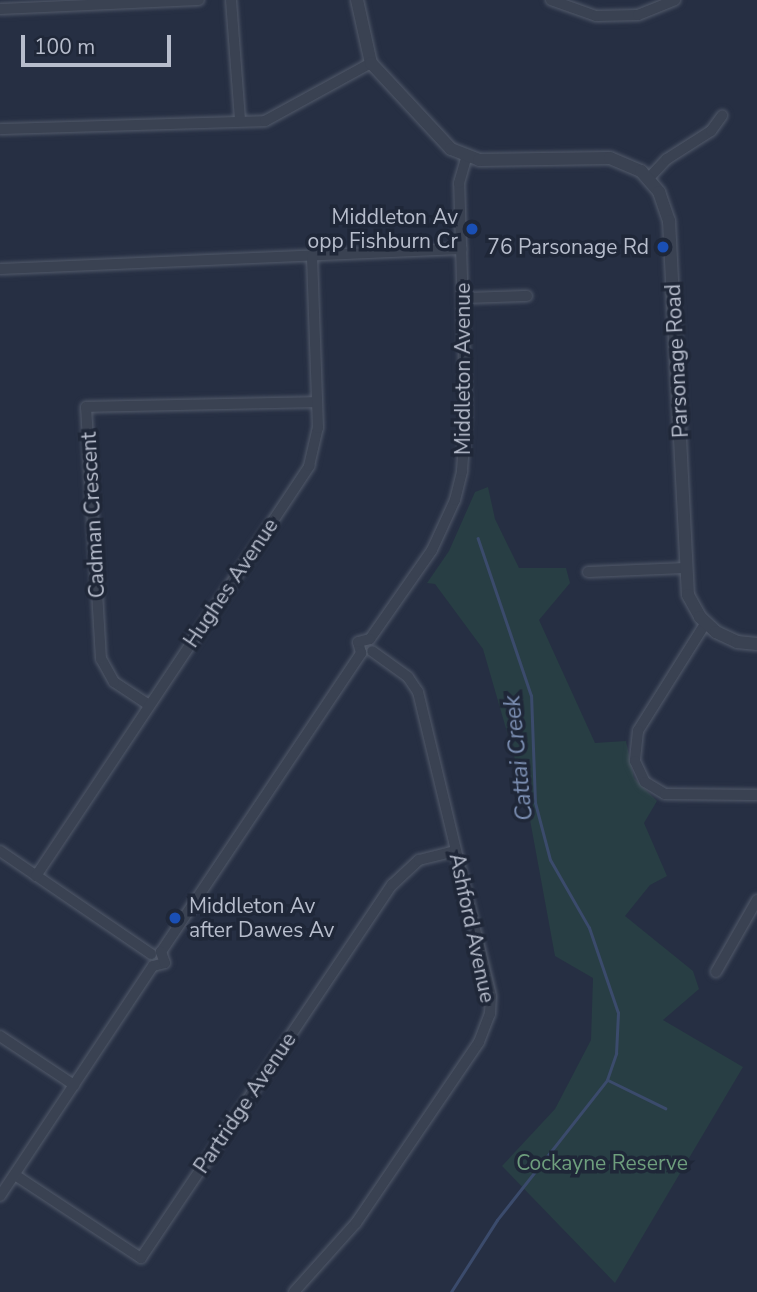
<!DOCTYPE html>
<style>
body{margin:0}
#map{position:relative;width:757px;height:1292px;overflow:hidden;background:#262f43;font-family:"Nunito Sans",sans-serif}
div>[style]{position:absolute}
.green>*{inset:0;background:#283e44}
.stream>*{height:2.5px;margin:-1.25px;padding:0 1.25px;transform-origin:1.25px;border-radius:1.25px;background:#3b4b6c}
.roads{filter:drop-shadow(0 0 2px #525a6a) drop-shadow(0 0 2px #525a6a)}
.minor>*{height:10px;margin:-5px;padding:0 5px;transform-origin:5px;border-radius:5px;background:#3a4252}
.tertiary>*{height:12px;margin:-6px;padding:0 6px;transform-origin:6px;border-radius:6px;background:#3a4252}
.dots>*{width:19px;height:19px;translate:-50% -50%;box-sizing:border-box;border:4px solid #1f2738;border-radius:50%}
span{translate:-50% -50%;white-space:nowrap;text-align:center;line-height:1.15;-webkit-text-stroke:7px #1f2738;paint-order:stroke}
.poi-label{font-size:21px;color:#b7bdcc}
.right{translate:-100% -50%;text-align:right}
.left{translate:0 -50%;text-align:left}
.street-label{font-size:21px;color:#b7bdcc}
.park-label{font-size:21px;color:#6e9e7d}
.water-label{font-size:23px;color:#7d90b4;font-style:italic}
.scale{position:absolute;left:21px;top:35px;width:150px;height:32px;box-sizing:border-box;border:4px solid #b7bdcc;border-top:0;padding-left:9px;font-size:21px;line-height:24px;white-space:nowrap;color:#b7bdcc;-webkit-text-stroke:5px #1f2738;paint-order:stroke}
</style>
<div id="map">
<div class="green">
<div style="clip-path:polygon(488px 487px,495px 519px,519px 568px,566px 568px,570px 583px,539px 620px,595px 743px,626px 741px,634px 778px,657px 801px,644px 823px,667px 876px,650px 885px,625px 916px,693px 971px,699px 989px,663px 1020px,743px 1067px,615px 1283px,502px 1166px,555px 1109px,591px 1040px,593px 978px,555px 956px,526px 798px,483px 649px,435px 584px,427px 583px,449px 551px,475px 492px)"></div>
</div>
<div class="stream">
<div style="left:608px;top:1080px;width:64px;rotate:26.2deg"></div>
<div style="left:451px;top:1292px;width:85px;rotate:-57.4deg"></div>
<div style="left:497px;top:1220px;width:178px;rotate:-51.8deg"></div>
<div style="left:607px;top:1080px;width:28px;rotate:-71deg"></div>
<div style="left:616px;top:1054px;width:41px;rotate:-87.2deg"></div>
<div style="left:618px;top:1013px;width:90px;rotate:-108.8deg"></div>
<div style="left:589px;top:928px;width:78px;rotate:-119.8deg"></div>
<div style="left:550px;top:860px;width:59px;rotate:-104.7deg"></div>
<div style="left:535px;top:803px;width:107px;rotate:-92.1deg"></div>
<div style="left:531px;top:696px;width:166px;rotate:-108.7deg"></div>
</div>
<div class="roads">
<div class="minor">
<div style="left:231px;top:0;width:121px;rotate:85.7deg"></div>
<div style="left:551px;top:0;width:48px;rotate:19.6deg"></div>
<div style="left:596px;top:16px;width:42px;rotate:-1.4deg"></div>
<div style="left:638px;top:15px;width:40px;rotate:-22deg"></div>
<div style="left:0;top:9px;width:199px;rotate:-2.6deg"></div>
<div style="left:0;top:129px;width:265px;rotate:-1.7deg"></div>
<div style="left:265px;top:121px;width:121px;rotate:-28.7deg"></div>
<div style="left:649px;top:178px;width:26px;rotate:-47deg"></div>
<div style="left:667px;top:159px;width:52px;rotate:-32.5deg"></div>
<div style="left:711px;top:131px;width:19px;rotate:-54deg"></div>
<div style="left:0;top:269px;width:462px;rotate:-2.5deg"></div>
<div style="left:464px;top:298px;width:63px;rotate:-1.8deg"></div>
<div style="left:588px;top:572px;width:98px;rotate:-2.3deg"></div>
<div style="left:705px;top:624px;width:126px;rotate:122.1deg"></div>
<div style="left:638px;top:731px;width:30px;rotate:96deg"></div>
<div style="left:635px;top:761px;width:23px;rotate:65deg"></div>
<div style="left:645px;top:782px;width:23px;rotate:31deg"></div>
<div style="left:665px;top:794px;width:92px;rotate:0.6deg"></div>
<div style="left:370px;top:639px;width:108px;rotate:-55.1deg"></div>
<div style="left:432px;top:550px;width:55px;rotate:-65.3deg"></div>
<div style="left:455px;top:500px;width:30px;rotate:-76deg"></div>
<div style="left:462px;top:471px;width:57px;rotate:-86deg"></div>
<div style="left:466px;top:414px;width:231px;rotate:-91.7deg"></div>
<div style="left:459px;top:183px;width:26px;rotate:-74deg"></div>
<div style="left:361px;top:653px;width:11px;rotate:-105deg"></div>
<div style="left:358px;top:642px;width:12px;rotate:-14deg"></div>
<div style="left:149px;top:705px;width:42px;rotate:-146.7deg"></div>
<div style="left:114px;top:682px;width:26px;rotate:-119deg"></div>
<div style="left:101px;top:659px;width:252px;rotate:-93.4deg"></div>
<div style="left:86px;top:407px;width:231px;rotate:-1.2deg"></div>
<div style="left:0;top:851px;width:183px;rotate:34.3deg"></div>
<div style="left:36px;top:876px;width:493px;rotate:-56.3deg"></div>
<div style="left:309px;top:466px;width:39px;rotate:-77deg"></div>
<div style="left:318px;top:428px;width:172px;rotate:-92deg"></div>
<div style="left:161px;top:952px;width:360px;rotate:-56.2deg"></div>
<div style="left:153px;top:966px;width:12px;rotate:-14deg"></div>
<div style="left:165px;top:963px;width:12px;rotate:-110deg"></div>
<div style="left:716px;top:972px;width:83px;rotate:-60.3deg"></div>
<div style="left:0;top:1036px;width:89px;rotate:33.5deg"></div>
<div style="left:15px;top:1175px;width:151px;rotate:33.4deg"></div>
<div style="left:141px;top:1258px;width:450px;rotate:-56.1deg"></div>
<div style="left:392px;top:885px;width:37px;rotate:-43deg"></div>
<div style="left:419px;top:860px;width:38px;rotate:-14deg"></div>
<div style="left:0;top:1196px;width:276px;rotate:-56.4deg"></div>
<div style="left:294px;top:1292px;width:93px;rotate:-48.1deg"></div>
<div style="left:356px;top:1223px;width:219px;rotate:-55.8deg"></div>
<div style="left:479px;top:1042px;width:30px;rotate:-69deg"></div>
<div style="left:490px;top:1014px;width:18px;rotate:-87deg"></div>
<div style="left:491px;top:996px;width:313px;rotate:-103.5deg"></div>
<div style="left:418px;top:692px;width:18px;rotate:-124deg"></div>
<div style="left:408px;top:677px;width:44px;rotate:-144.2deg"></div>
</div>
<div class="tertiary">
<div style="left:357px;top:0;width:65px;rotate:77.5deg"></div>
<div style="left:371px;top:63px;width:117px;rotate:47.1deg"></div>
<div style="left:451px;top:149px;width:30px;rotate:21deg"></div>
<div style="left:479px;top:160px;width:131px;rotate:-0.9deg"></div>
<div style="left:610px;top:158px;width:34px;rotate:23deg"></div>
<div style="left:641px;top:171px;width:28px;rotate:49deg"></div>
<div style="left:659px;top:192px;width:31px;rotate:71deg"></div>
<div style="left:669px;top:221px;width:374px;rotate:87.1deg"></div>
<div style="left:688px;top:595px;width:25px;rotate:61deg"></div>
<div style="left:700px;top:617px;width:22px;rotate:43deg"></div>
<div style="left:716px;top:632px;width:23px;rotate:25deg"></div>
<div style="left:737px;top:642px;width:20px;rotate:6deg"></div>
</div>
</div>
<div class="dots">
<div style="left:472px;top:229px;background:#1a4fb4"></div>
<div style="left:663px;top:247px;background:#1a4fb4"></div>
<div style="left:175px;top:918px;background:#1a4fb4"></div>
</div>
<div class="poi-label">
<span class="right" style="left:458px;top:229px">Middleton Av<br>opp Fishburn Cr</span>
<span class="right" style="left:649px;top:247px">76 Parsonage Rd</span>
<span class="left" style="left:189px;top:918px">Middleton Av<br>after Dawes Av</span>
</div>
<div class="street-label">
<span style="left:677px;top:361px;rotate:-93deg">Parsonage Road</span>
<span style="left:463px;top:369px;rotate:-90deg">Middleton Avenue</span>
<span style="left:93px;top:515px;rotate:-93deg">Cadman Crescent</span>
<span style="left:231px;top:583px;rotate:-56deg">Hughes Avenue</span>
<span style="left:472px;top:928px;rotate:78deg">Ashford Avenue</span>
<span style="left:245px;top:1103px;rotate:-56deg">Partridge Avenue</span>
</div>
<div class="park-label">
<span style="left:602px;top:1163px">Cockayne Reserve</span>
</div>
<div class="water-label">
<span style="left:519px;top:758px;rotate:-96deg">Cattai Creek</span>
</div>
<div class="scale">100 m</div>
</div>
